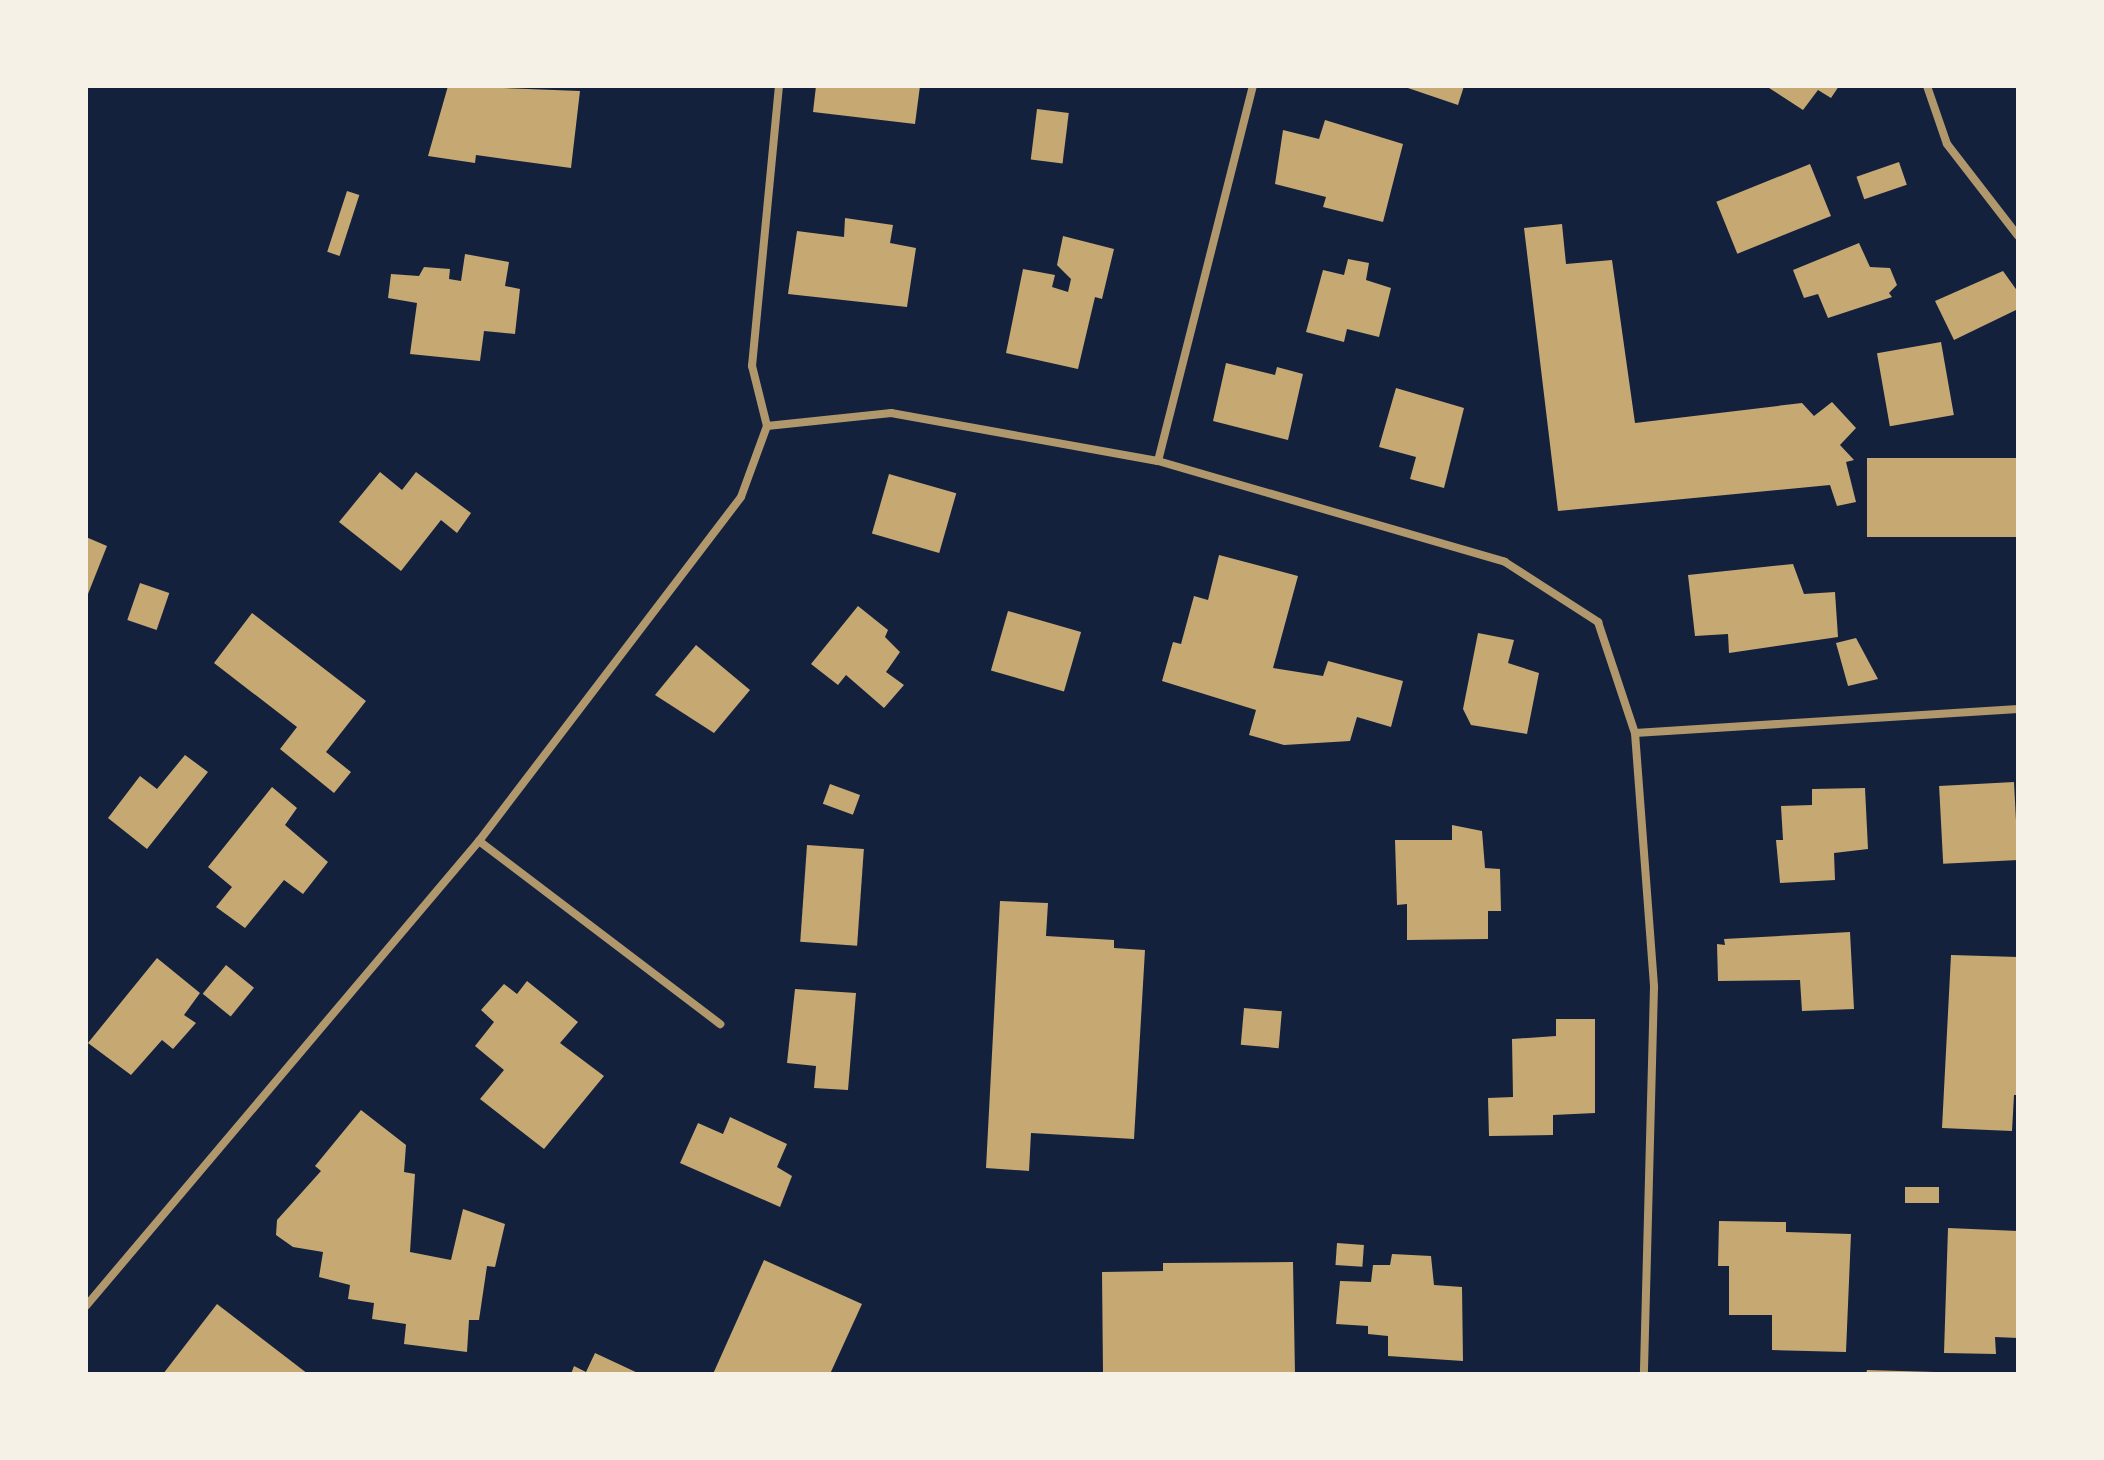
<!DOCTYPE html>
<style>
body{margin:0}
#map{position:relative;width:2104px;height:1460px;overflow:hidden;background:#14213d;font-family:"Nunito Sans",sans-serif}
div>[style]{position:absolute}
.building>*{inset:0;background:#c6a872;transform-origin:0 0}
.minor>*{height:8px;margin:-4px;padding:0 4px;transform-origin:4px;border-radius:4px;background:#b1986c}
span{translate:-50% -50%;white-space:nowrap;text-align:center;line-height:1.15;-webkit-text-stroke:6px #f6f1e7;paint-order:stroke}
.frame{position:absolute;inset:0;border:88px solid #f6f1e7;pointer-events:none}
</style>
<div id="map">
<div class="building">
<div style="clip-path:polygon(448px 86px,580px 91px,571px 168px,476px 155px,475px 163px,428px 156px)"></div>
<div style="clip-path:polygon(816px 86px,920px 86px,915px 124px,813px 112px)"></div>
<div style="clip-path:polygon(1402px 86px,1464px 86px,1458px 105px)"></div>
<div style="clip-path:polygon(1766px 86px,1839px 86px,1831px 98px,1818px 90px,1803px 110px)"></div>
<div style="left:1037px;top:109px;width:32px;height:51px;rotate:7deg"></div>
<div style="clip-path:polygon(1325px 120px,1403px 144px,1383px 222px,1323px 207px,1326px 197px,1275px 184px,1283px 130px,1319px 139px)"></div>
<div style="left:1899px;top:162px;width:24px;height:45px;rotate:71deg"></div>
<div style="left:1810px;top:164px;width:56px;height:101px;rotate:68deg"></div>
<div style="left:347px;top:191px;width:13px;height:64px;rotate:18deg"></div>
<div style="clip-path:polygon(845px 218px,893px 225px,890px 243px,916px 248px,907px 307px,788px 294px,797px 231px,844px 237px)"></div>
<div style="clip-path:polygon(1562px 224px,1566px 264px,1612px 260px,1635px 423px,1802px 403px,1814px 416px,1832px 402px,1856px 428px,1840px 445px,1854px 460px,1846px 462px,1856px 502px,1837px 506px,1830px 485px,1558px 511px,1524px 228px)"></div>
<div style="clip-path:polygon(1063px 236px,1114px 249px,1102px 299px,1095px 297px,1078px 369px,1006px 353px,1023px 269px,1055px 275px,1052px 287px,1068px 292px,1071px 279px,1057px 265px)"></div>
<div style="clip-path:polygon(1859px 243px,1870px 267px,1890px 268px,1897px 285px,1889px 293px,1892px 297px,1828px 318px,1818px 294px,1804px 298px,1793px 270px)"></div>
<div style="clip-path:polygon(465px 254px,509px 262px,505px 286px,520px 289px,515px 334px,484px 331px,480px 361px,410px 354px,417px 303px,388px 298px,391px 274px,419px 276px,424px 267px,450px 269px,449px 279px,461px 281px)"></div>
<div style="clip-path:polygon(1348px 259px,1369px 263px,1366px 280px,1391px 288px,1379px 337px,1347px 329px,1344px 342px,1306px 332px,1323px 270px,1344px 275px)"></div>
<div style="clip-path:polygon(2003px 271px,2018px 292px,2018px 309px,1954px 340px,1935px 301px)"></div>
<div style="left:1941px;top:342px;width:74px;height:65px;rotate:80deg"></div>
<div style="clip-path:polygon(1226px 363px,1275px 375px,1277px 367px,1303px 374px,1288px 440px,1213px 421px)"></div>
<div style="clip-path:polygon(1396px 388px,1464px 408px,1444px 488px,1410px 479px,1416px 457px,1379px 447px)"></div>
<div style="left:2018px;top:458px;width:79px;height:151px;rotate:90deg"></div>
<div style="clip-path:polygon(380px 472px,402px 490px,416px 472px,471px 513px,457px 533px,441px 520px,401px 571px,339px 522px)"></div>
<div style="left:889px;top:474px;width:70px;height:62px;rotate:16deg"></div>
<div style="clip-path:polygon(86px 537px,107px 546px,86px 599px)"></div>
<div style="clip-path:polygon(1219px 555px,1298px 576px,1273px 668px,1323px 676px,1328px 661px,1403px 681px,1391px 727px,1357px 717px,1350px 741px,1284px 745px,1249px 735px,1256px 710px,1162px 681px,1173px 642px,1181px 644px,1194px 596px,1208px 600px)"></div>
<div style="clip-path:polygon(1793px 564px,1804px 594px,1835px 592px,1838px 637px,1729px 653px,1728px 634px,1695px 636px,1688px 575px)"></div>
<div style="left:140px;top:583px;width:31px;height:39px;rotate:19deg"></div>
<div style="clip-path:polygon(858px 606px,888px 630px,885px 637px,900px 652px,886px 672px,904px 685px,884px 708px,846px 675px,838px 685px,811px 664px)"></div>
<div style="left:1008px;top:611px;width:76px;height:62px;rotate:16deg"></div>
<div style="clip-path:polygon(252px 613px,366px 701px,326px 752px,351px 772px,334px 793px,280px 749px,297px 727px,214px 663px)"></div>
<div style="clip-path:polygon(1478px 633px,1514px 640px,1508px 663px,1539px 673px,1527px 734px,1471px 725px,1463px 709px)"></div>
<div style="clip-path:polygon(1856px 638px,1878px 679px,1848px 686px,1836px 643px)"></div>
<div style="clip-path:polygon(696px 645px,750px 690px,714px 733px,655px 695px)"></div>
<div style="clip-path:polygon(185px 755px,208px 772px,147px 849px,108px 818px,140px 776px,157px 789px)"></div>
<div style="left:2014px;top:782px;width:78px;height:75px;rotate:87deg"></div>
<div style="left:830px;top:784px;width:32px;height:21px;rotate:20deg"></div>
<div style="clip-path:polygon(272px 787px,297px 808px,285px 825px,328px 862px,303px 894px,284px 880px,245px 928px,216px 907px,232px 887px,208px 867px)"></div>
<div style="clip-path:polygon(1865px 788px,1868px 849px,1834px 853px,1835px 880px,1780px 883px,1776px 840px,1783px 840px,1781px 806px,1812px 805px,1812px 789px)"></div>
<div style="clip-path:polygon(1452px 825px,1482px 831px,1485px 868px,1500px 869px,1501px 911px,1488px 911px,1488px 939px,1407px 940px,1407px 904px,1397px 905px,1395px 840px,1452px 840px)"></div>
<div style="left:807px;top:845px;width:57px;height:97px;rotate:4deg"></div>
<div style="clip-path:polygon(1000px 901px,1048px 903px,1046px 936px,1114px 940px,1114px 948px,1145px 950px,1134px 1139px,1031px 1133px,1029px 1171px,986px 1168px)"></div>
<div style="clip-path:polygon(1850px 932px,1854px 1009px,1802px 1011px,1800px 980px,1718px 981px,1717px 944px,1725px 945px,1724px 939px)"></div>
<div style="clip-path:polygon(1951px 955px,2018px 957px,2018px 1095px,2014px 1095px,2012px 1131px,1942px 1128px)"></div>
<div style="clip-path:polygon(157px 958px,200px 993px,184px 1015px,196px 1023px,173px 1049px,162px 1040px,131px 1075px,88px 1043px)"></div>
<div style="left:226px;top:965px;width:36px;height:37px;rotate:39deg"></div>
<div style="clip-path:polygon(527px 981px,578px 1022px,560px 1043px,604px 1076px,544px 1149px,480px 1099px,504px 1070px,475px 1046px,494px 1022px,481px 1010px,504px 984px,517px 994px)"></div>
<div style="clip-path:polygon(795px 989px,856px 993px,848px 1090px,814px 1088px,816px 1066px,787px 1063px)"></div>
<div style="left:1244px;top:1008px;width:38px;height:37px;rotate:5deg"></div>
<div style="clip-path:polygon(1556px 1019px,1595px 1019px,1595px 1113px,1553px 1115px,1553px 1135px,1489px 1136px,1488px 1098px,1513px 1097px,1512px 1039px,1556px 1036px)"></div>
<div style="clip-path:polygon(361px 1110px,406px 1145px,404px 1172px,415px 1174px,410px 1252px,451px 1260px,463px 1209px,505px 1224px,495px 1267px,487px 1266px,479px 1320px,469px 1320px,467px 1352px,404px 1344px,406px 1324px,372px 1319px,374px 1303px,348px 1299px,350px 1285px,319px 1277px,323px 1252px,293px 1247px,276px 1235px,277px 1220px,321px 1171px,315px 1166px)"></div>
<div style="clip-path:polygon(730px 1117px,787px 1144px,777px 1167px,792px 1176px,780px 1207px,680px 1163px,698px 1123px,723px 1134px)"></div>
<div style="left:1905px;top:1187px;width:34px;height:16px"></div>
<div style="clip-path:polygon(1719px 1221px,1786px 1222px,1786px 1232px,1851px 1234px,1846px 1352px,1772px 1350px,1772px 1315px,1729px 1315px,1729px 1266px,1718px 1266px)"></div>
<div style="clip-path:polygon(1948px 1228px,2018px 1231px,2018px 1338px,1995px 1337px,1996px 1354px,1944px 1353px)"></div>
<div style="left:1337px;top:1243px;width:27px;height:22px;rotate:4deg"></div>
<div style="clip-path:polygon(1392px 1254px,1431px 1256px,1434px 1285px,1462px 1287px,1463px 1361px,1388px 1356px,1388px 1336px,1368px 1334px,1368px 1326px,1336px 1324px,1340px 1281px,1371px 1282px,1373px 1265px,1390px 1265px)"></div>
<div style="clip-path:polygon(764px 1260px,862px 1304px,830px 1374px,713px 1374px)"></div>
<div style="clip-path:polygon(1293px 1262px,1295px 1374px,1103px 1374px,1102px 1272px,1163px 1271px,1163px 1263px)"></div>
<div style="clip-path:polygon(217px 1304px,308px 1374px,163px 1374px)"></div>
<div style="clip-path:polygon(595px 1353px,640px 1374px,571px 1374px,574px 1366px,586px 1372px)"></div>
<div style="clip-path:polygon(1867px 1370px,1935px 1372px,1935px 1374px,1866px 1374px)"></div>
</div>
<div class="minor">
<div style="left:1927px;top:86px;width:61px;rotate:71deg"></div>
<div style="left:1947px;top:144px;width:116px;rotate:52.3deg"></div>
<div style="left:767px;top:426px;width:125px;rotate:-6deg"></div>
<div style="left:891px;top:413px;width:271px;rotate:10.2deg"></div>
<div style="left:1158px;top:461px;width:361px;rotate:16.2deg"></div>
<div style="left:1505px;top:562px;width:111px;rotate:32.8deg"></div>
<div style="left:1598px;top:622px;width:117px;rotate:71.6deg"></div>
<div style="left:1635px;top:733px;width:255px;rotate:85.7deg"></div>
<div style="left:1654px;top:987px;width:387px;rotate:91.5deg"></div>
<div style="left:1158px;top:461px;width:387px;rotate:-75.8deg"></div>
<div style="left:1635px;top:733px;width:384px;rotate:-3.6deg"></div>
<div style="left:479px;top:841px;width:303px;rotate:37.2deg"></div>
<div style="left:86px;top:1306px;width:609px;rotate:-49.8deg"></div>
<div style="left:479px;top:841px;width:432px;rotate:-52.7deg"></div>
<div style="left:741px;top:497px;width:76px;rotate:-69.9deg"></div>
<div style="left:767px;top:426px;width:62px;rotate:-104deg"></div>
<div style="left:752px;top:366px;width:281px;rotate:-84.5deg"></div>
</div>
<div class="frame"></div>
</div>
